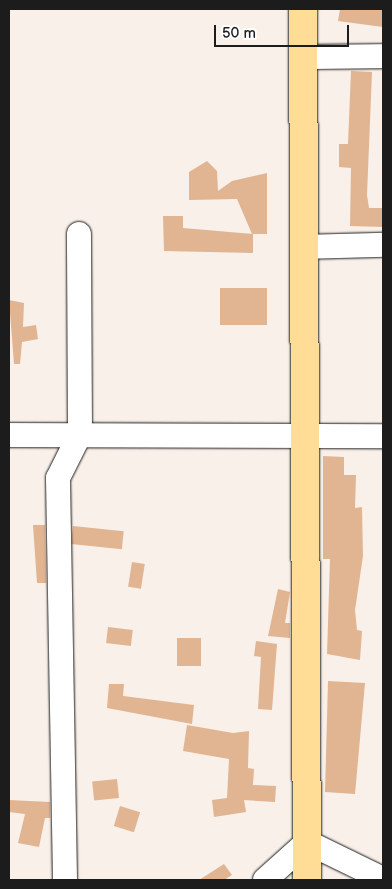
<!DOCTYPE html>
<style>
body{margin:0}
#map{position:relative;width:392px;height:889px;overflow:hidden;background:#f9f0e9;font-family:"Balsamiq Sans",sans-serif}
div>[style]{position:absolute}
.building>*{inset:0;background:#e1b492;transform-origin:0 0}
.roads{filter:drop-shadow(0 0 1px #1c1c1c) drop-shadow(0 0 1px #1c1c1c)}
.minor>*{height:24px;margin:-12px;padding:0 12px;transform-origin:12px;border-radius:12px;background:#fff}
.highway>*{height:28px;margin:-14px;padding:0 14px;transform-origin:14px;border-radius:14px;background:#ffdd96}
span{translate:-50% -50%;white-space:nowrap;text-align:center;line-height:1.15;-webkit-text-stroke:4.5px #fff;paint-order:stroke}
.frame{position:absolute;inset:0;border:10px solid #1c1c1c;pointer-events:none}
.scale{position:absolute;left:214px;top:25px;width:135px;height:22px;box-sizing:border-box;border:2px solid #1c1c1c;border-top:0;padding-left:6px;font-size:15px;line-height:18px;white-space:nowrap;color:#1c1c1c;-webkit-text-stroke:4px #fff;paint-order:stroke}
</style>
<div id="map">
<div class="building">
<div style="clip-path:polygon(340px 9px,383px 9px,383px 27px,338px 21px)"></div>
<div style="clip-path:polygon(351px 71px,372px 72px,367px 195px,369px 208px,383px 208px,383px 227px,350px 226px,351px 168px,339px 167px,339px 144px,348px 144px)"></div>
<div style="clip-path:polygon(207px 161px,217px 171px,218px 191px,232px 181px,267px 173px,267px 234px,252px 234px,237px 199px,189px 200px,189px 172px)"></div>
<div style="clip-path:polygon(163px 216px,183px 216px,183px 228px,253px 234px,253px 253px,164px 251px)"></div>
<div style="left:220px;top:288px;width:47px;height:37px"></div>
<div style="clip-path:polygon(9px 300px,24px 303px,23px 327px,36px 325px,38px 339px,22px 342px,20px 364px,14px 364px)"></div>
<div style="clip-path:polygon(323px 456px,344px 457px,344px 475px,356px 475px,355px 508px,362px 507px,363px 556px,355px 610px,357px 630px,362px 631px,360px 660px,327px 654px,330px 559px,323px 559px)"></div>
<div style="clip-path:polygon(33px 525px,45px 525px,46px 583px,37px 583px)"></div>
<div style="left:73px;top:526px;width:51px;height:18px;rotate:6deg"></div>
<div style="left:132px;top:562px;width:13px;height:25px;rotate:9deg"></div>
<div style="clip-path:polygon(278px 589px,290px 592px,285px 623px,290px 623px,290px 638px,268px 636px)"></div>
<div style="left:108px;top:627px;width:25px;height:16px;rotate:7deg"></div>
<div style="left:177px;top:638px;width:24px;height:28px"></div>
<div style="clip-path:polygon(256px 641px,277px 644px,272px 710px,258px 709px,261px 657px,254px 656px)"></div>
<div style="clip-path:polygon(328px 681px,365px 683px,355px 794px,325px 792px)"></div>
<div style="clip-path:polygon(109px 684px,124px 684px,123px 696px,194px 705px,192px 724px,107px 708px)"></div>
<div style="clip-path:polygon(187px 725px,233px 733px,249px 731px,248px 768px,254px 769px,253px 785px,276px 786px,275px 802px,244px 800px,246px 812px,214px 817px,212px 800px,227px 798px,229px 759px,183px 751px)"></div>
<div style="left:117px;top:779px;width:19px;height:25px;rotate:84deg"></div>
<div style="clip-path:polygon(9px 800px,50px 802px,50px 818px,45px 818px,39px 847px,18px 843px,25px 814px,9px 812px)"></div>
<div style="left:120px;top:806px;width:21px;height:21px;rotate:17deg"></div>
<div style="clip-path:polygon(224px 864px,232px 875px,224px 880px,199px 880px)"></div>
</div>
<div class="roads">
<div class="minor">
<div style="left:303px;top:57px;width:80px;rotate:-0.7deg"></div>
<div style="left:304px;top:247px;width:79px;rotate:-1.5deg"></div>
<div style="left:9px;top:435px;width:374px;rotate:0.2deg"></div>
<div style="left:65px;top:880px;width:402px;rotate:-91deg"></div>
<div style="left:58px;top:478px;width:49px;rotate:-63.4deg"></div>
<div style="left:80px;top:434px;width:200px;rotate:-90.3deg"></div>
<div style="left:265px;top:880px;width:57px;rotate:-42.1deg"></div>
<div style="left:307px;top:842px;width:85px;rotate:26deg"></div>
</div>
<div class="highway">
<div style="left:303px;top:9px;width:871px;rotate:89.74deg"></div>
</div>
</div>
<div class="frame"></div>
<div class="scale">50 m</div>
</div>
